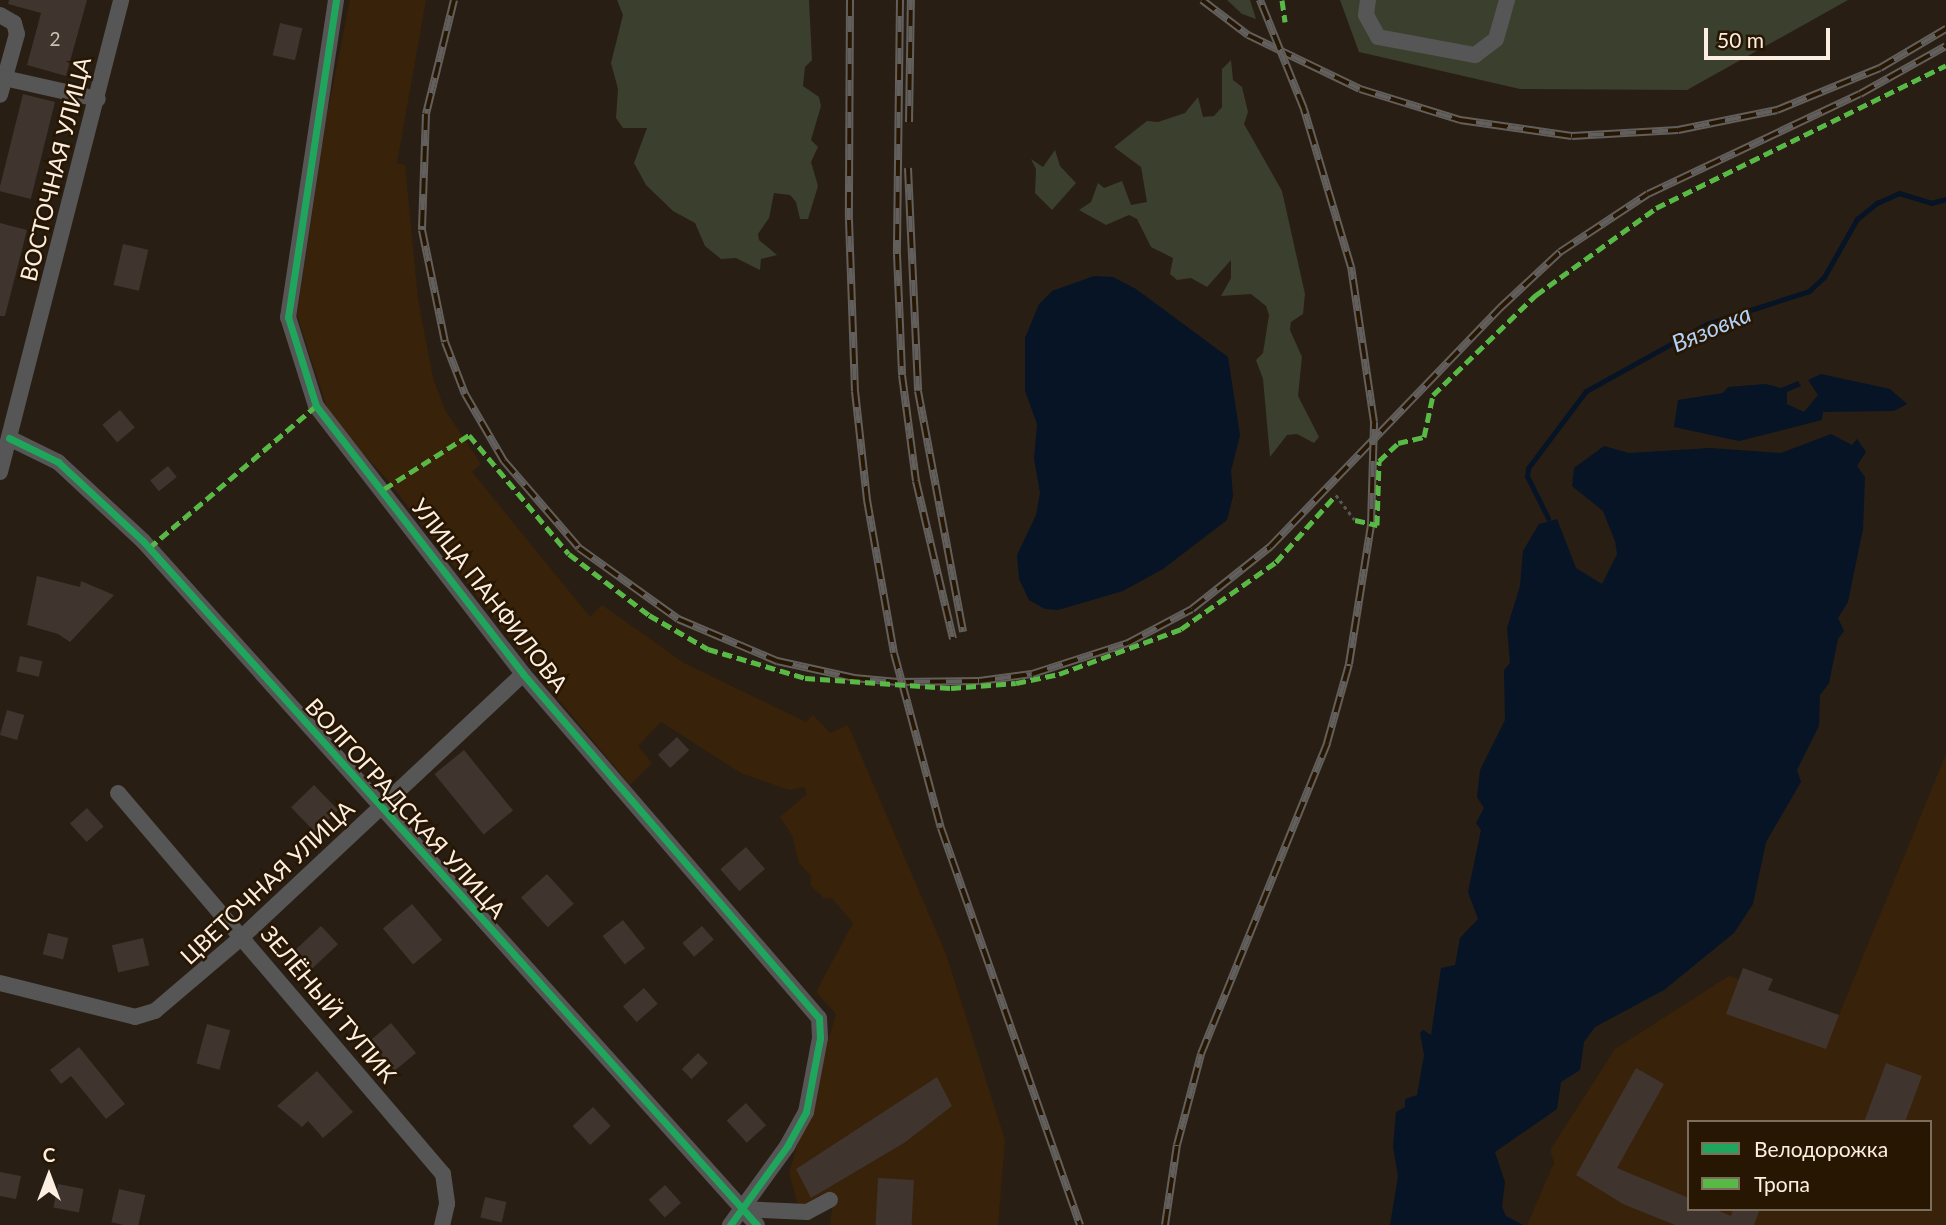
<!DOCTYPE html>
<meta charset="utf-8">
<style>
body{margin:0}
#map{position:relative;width:1946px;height:1225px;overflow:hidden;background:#291e13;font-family:Lato,sans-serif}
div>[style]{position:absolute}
.built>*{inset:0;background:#382209}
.green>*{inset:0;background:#3b3f2d}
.water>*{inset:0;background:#061426}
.stream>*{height:5px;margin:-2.5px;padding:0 2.5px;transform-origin:2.5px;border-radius:2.5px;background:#061426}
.building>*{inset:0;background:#3f342e;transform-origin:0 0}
.path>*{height:2.5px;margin-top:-1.25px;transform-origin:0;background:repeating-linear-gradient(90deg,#585654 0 3.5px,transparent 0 7px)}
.minor>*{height:16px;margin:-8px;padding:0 8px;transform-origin:8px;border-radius:8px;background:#555655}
.rail>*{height:8px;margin-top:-4px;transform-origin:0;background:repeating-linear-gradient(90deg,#271602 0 16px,#625f5c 0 32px);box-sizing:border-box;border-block:2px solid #625f5c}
.quiet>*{height:5px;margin-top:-2.5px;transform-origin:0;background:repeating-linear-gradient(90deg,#58b947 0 10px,transparent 0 15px)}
.cycleway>*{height:7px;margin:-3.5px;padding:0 3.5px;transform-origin:3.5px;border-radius:3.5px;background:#20a55d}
span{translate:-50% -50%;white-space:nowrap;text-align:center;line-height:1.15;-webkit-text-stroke:5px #271602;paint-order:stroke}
.number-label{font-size:19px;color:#cdc0b5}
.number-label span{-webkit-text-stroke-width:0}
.street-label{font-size:23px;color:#fcefe2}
.water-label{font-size:24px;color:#b2d1f8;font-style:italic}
.legend{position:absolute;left:1687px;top:1120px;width:245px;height:91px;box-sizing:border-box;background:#271602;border:2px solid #7c6d5c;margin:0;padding:9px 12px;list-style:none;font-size:21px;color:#fcefe2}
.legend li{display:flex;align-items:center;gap:14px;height:35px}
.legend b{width:35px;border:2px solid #7c6d5c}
.north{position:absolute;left:14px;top:1141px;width:70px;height:70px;-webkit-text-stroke:5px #271602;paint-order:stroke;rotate:0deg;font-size:19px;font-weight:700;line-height:28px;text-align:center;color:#fcefe2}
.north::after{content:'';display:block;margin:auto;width:24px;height:32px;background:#fcefe2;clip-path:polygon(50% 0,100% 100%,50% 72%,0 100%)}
.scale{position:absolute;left:1704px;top:28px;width:126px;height:32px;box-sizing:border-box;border:4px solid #fcefe2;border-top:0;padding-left:9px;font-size:21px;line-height:24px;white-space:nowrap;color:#fcefe2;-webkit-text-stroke:5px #271602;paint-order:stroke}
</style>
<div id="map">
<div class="built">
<div style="clip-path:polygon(350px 0,426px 0,397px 163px,405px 165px,418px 299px,433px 378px,445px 410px,481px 464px,472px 472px,590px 617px,602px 605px,684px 663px,806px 722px,813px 715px,830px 733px,848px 725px,946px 954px,1005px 1140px,998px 1225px,830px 1225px,832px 1208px,798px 1205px,789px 1173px,836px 1014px,816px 992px,853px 923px,832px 898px,825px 899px,810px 885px,811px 876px,799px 863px,792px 835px,780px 817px,807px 794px,804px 787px,789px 790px,741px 773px,661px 722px,638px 746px,652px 763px,630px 785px,534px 670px,386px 478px,331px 420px,297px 315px,326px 120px)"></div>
<div style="clip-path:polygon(evenodd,1946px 754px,1946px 1225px,1527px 1225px,1554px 1163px,1550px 1150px,1615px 1049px,1729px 976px,1839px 1015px,1946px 754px,1689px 1122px,1930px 1122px,1930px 1209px,1689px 1209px,1689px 1122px)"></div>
</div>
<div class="green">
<div style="clip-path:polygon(617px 0,809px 0,812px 60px,805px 67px,803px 86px,819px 97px,821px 106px,811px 140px,818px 147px,811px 162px,818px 186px,808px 219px,800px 219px,796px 202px,790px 195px,774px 193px,769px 218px,758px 234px,759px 240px,777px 255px,761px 259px,760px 270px,736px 258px,721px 259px,705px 246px,695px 223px,673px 211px,646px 185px,634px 163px,647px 128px,623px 128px,616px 118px,618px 89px,611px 63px,623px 15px)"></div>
<div style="clip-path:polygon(1227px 0,1250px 0,1256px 19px,1242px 14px)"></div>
<div style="clip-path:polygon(1340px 0,1848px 0,1687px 90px,1520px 89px,1359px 52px)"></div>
<div style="clip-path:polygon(1231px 60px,1233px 80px,1242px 87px,1248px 112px,1244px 124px,1282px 191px,1305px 294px,1303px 314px,1291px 322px,1290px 330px,1302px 357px,1298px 396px,1319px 437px,1314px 443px,1297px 434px,1287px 435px,1270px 457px,1263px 379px,1256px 360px,1263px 353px,1269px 315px,1266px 306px,1251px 294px,1221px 296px,1231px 278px,1231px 260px,1207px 287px,1191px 278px,1177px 280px,1170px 274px,1173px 258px,1151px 247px,1137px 219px,1129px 215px,1106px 225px,1079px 210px,1091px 202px,1098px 183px,1104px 188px,1122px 181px,1131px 205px,1147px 202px,1141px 167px,1114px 147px,1147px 121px,1158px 122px,1185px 113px,1198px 97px,1203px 117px,1214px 116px,1222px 107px,1222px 69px)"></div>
<div style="clip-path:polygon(1055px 150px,1060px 166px,1076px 183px,1052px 210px,1035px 193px,1036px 169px,1031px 159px,1043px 167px)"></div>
</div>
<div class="water">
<div style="clip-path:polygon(1094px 276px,1113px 277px,1136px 289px,1228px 357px,1240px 435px,1231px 471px,1233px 496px,1227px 520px,1163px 569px,1123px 591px,1058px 610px,1045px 609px,1029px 600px,1019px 579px,1017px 555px,1036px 515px,1040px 493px,1034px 459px,1037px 424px,1025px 391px,1025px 338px,1039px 304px,1052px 291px)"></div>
<div style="clip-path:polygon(1821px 374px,1890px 389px,1907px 404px,1894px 411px,1823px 412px,1822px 420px,1739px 441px,1674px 427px,1678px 400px,1723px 393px,1728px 387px,1766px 384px,1781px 388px,1798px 381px,1801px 386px,1787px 392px,1787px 404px,1804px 412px,1818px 395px,1808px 380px)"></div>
<div style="clip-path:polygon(1831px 434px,1852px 445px,1857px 439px,1866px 452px,1857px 466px,1865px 477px,1863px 529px,1848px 602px,1838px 618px,1844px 631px,1838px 639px,1829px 683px,1820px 695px,1819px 726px,1797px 770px,1801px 782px,1766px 842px,1753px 904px,1734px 933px,1664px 990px,1595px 1027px,1584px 1042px,1580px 1070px,1561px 1082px,1557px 1109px,1495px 1152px,1505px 1182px,1502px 1207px,1506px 1216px,1523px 1225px,1390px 1225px,1398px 1176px,1393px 1147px,1396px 1112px,1405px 1107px,1405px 1099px,1417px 1095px,1424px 1055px,1420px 1033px,1423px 1030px,1431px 1035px,1441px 968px,1455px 965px,1460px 938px,1478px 919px,1468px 892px,1481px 830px,1476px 823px,1484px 808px,1477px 797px,1480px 770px,1505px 720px,1504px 670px,1510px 663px,1507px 628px,1520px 586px,1523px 551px,1539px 524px,1557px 519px,1576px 568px,1602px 584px,1617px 554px,1615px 541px,1603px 511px,1572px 486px,1574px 468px,1604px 446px,1629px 453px,1710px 448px,1781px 453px)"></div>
</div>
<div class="stream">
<div style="left:1548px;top:518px;width:47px;rotate:-116.6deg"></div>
<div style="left:1527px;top:476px;width:8px;rotate:-83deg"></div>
<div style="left:1528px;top:468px;width:96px;rotate:-53deg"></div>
<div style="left:1586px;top:391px;width:138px;rotate:-29deg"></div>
<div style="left:1707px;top:324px;width:107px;rotate:-17.9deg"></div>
<div style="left:1809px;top:291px;width:21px;rotate:-43deg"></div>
<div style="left:1824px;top:277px;width:67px;rotate:-60.4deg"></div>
<div style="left:1857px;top:219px;width:26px;rotate:-39deg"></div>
<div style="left:1877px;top:203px;width:24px;rotate:-24deg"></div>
<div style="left:1899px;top:193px;width:34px;rotate:17deg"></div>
<div style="left:1931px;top:203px;width:16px;rotate:-15deg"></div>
</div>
<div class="building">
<div style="clip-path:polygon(9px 0,87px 0,66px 76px,27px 65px,41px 13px,8px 4px)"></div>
<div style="left:280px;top:23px;width:23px;height:33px;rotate:13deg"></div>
<div style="left:23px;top:94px;width:33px;height:100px;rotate:14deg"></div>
<div style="clip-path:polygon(0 223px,27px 230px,5px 316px,0 316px)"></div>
<div style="left:123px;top:244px;width:26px;height:42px;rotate:13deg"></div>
<div style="left:120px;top:410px;width:23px;height:23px;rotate:50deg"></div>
<div style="left:168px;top:466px;width:14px;height:23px;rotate:51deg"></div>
<div style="clip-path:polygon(37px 576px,80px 587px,81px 581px,114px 595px,70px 642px,58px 634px,27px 625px)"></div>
<div style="left:20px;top:656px;width:23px;height:16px;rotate:13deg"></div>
<div style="left:7px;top:710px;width:18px;height:26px;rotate:16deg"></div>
<div style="left:677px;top:737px;width:18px;height:26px;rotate:47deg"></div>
<div style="left:464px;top:750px;width:78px;height:38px;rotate:51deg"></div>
<div style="left:314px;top:785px;width:35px;height:32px;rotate:46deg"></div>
<div style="left:87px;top:808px;width:25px;height:23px;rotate:48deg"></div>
<div style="left:746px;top:847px;width:29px;height:34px;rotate:49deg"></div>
<div style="left:547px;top:874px;width:40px;height:35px;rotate:48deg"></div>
<div style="left:412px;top:904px;width:47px;height:38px;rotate:50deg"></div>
<div style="left:623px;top:920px;width:36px;height:26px;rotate:52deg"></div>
<div style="left:321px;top:926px;width:25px;height:39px;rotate:47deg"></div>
<div style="left:702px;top:926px;width:18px;height:26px;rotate:49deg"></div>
<div style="left:48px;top:933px;width:21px;height:22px;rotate:14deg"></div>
<div style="left:143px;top:938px;width:28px;height:32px;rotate:77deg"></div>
<div style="clip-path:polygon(1743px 968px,1773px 979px,1768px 990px,1839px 1015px,1826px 1049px,1726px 1014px)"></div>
<div style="left:644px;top:988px;width:21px;height:28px;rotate:49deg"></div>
<div style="left:391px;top:1023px;width:39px;height:28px;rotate:50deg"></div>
<div style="left:207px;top:1024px;width:24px;height:41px;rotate:15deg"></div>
<div style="clip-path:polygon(79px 1047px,125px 1104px,106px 1119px,71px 1076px,61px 1084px,50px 1070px)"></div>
<div style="left:698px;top:1053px;width:14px;height:23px;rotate:45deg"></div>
<div style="clip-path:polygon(1886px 1063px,1922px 1076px,1905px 1122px,1864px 1122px)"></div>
<div style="clip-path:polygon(1636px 1068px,1664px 1084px,1617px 1168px,1689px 1198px,1689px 1209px,1715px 1209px,1731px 1216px,1733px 1209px,1760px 1209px,1754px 1225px,1675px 1225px,1623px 1204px,1576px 1175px)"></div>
<div style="clip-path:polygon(317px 1071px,353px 1112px,323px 1138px,308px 1121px,302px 1127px,277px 1106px)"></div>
<div style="clip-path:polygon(937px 1077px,952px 1106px,904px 1143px,811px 1198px,796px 1169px)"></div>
<div style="left:746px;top:1103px;width:30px;height:26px;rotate:48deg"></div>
<div style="left:593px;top:1107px;width:26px;height:28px;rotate:47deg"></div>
<div style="clip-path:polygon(0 1172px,21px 1176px,16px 1199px,0 1196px)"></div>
<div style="left:878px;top:1178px;width:36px;height:47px;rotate:3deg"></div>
<div style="left:58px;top:1184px;width:26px;height:24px;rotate:11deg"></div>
<div style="left:665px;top:1185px;width:24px;height:22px;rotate:48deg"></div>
<div style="left:119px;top:1189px;width:27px;height:34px;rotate:13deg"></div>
<div style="left:485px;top:1197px;width:22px;height:21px;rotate:13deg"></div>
</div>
<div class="path">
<div style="left:1336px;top:495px;width:31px;rotate:53deg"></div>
</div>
<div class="minor">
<div style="left:336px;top:0;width:321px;rotate:98.6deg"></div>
<div style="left:288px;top:317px;width:93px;rotate:72.5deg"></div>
<div style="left:316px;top:406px;width:339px;rotate:52.3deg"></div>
<div style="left:523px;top:674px;width:454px;rotate:49.3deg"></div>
<div style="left:819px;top:1018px;width:20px;rotate:87deg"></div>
<div style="left:820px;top:1038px;width:75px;rotate:100.7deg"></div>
<div style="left:806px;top:1112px;width:38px;rotate:119deg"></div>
<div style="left:788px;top:1145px;width:99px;rotate:125.9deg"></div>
<div style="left:1368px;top:0;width:15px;rotate:98deg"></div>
<div style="left:1366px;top:15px;width:25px;rotate:61deg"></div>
<div style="left:1378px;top:37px;width:99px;rotate:10.5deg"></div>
<div style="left:1475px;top:55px;width:26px;rotate:-37deg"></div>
<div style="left:1496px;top:39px;width:41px;rotate:-74.2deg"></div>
<div style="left:0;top:15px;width:16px;rotate:30deg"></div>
<div style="left:14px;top:23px;width:11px;rotate:75deg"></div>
<div style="left:17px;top:34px;width:63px;rotate:105.6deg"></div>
<div style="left:4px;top:78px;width:96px;rotate:12.6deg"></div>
<div style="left:9px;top:438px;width:55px;rotate:26.1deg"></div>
<div style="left:58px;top:462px;width:116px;rotate:42.9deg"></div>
<div style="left:143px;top:541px;width:919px;rotate:48.09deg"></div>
<div style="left:0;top:472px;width:487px;rotate:-75.6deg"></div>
<div style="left:118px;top:793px;width:501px;rotate:49.54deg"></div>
<div style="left:443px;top:1174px;width:30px;rotate:82deg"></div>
<div style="left:447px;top:1204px;width:22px;rotate:103deg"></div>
<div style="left:0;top:983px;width:139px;rotate:14.1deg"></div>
<div style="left:135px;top:1017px;width:21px;rotate:-17deg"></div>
<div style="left:155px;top:1011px;width:114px;rotate:-40.4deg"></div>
<div style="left:242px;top:937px;width:385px;rotate:-43.1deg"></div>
<div style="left:741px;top:1209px;width:66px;rotate:2.6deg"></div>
<div style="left:807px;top:1212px;width:26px;rotate:-28deg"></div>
</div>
<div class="rail">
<div style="left:454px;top:0;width:117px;rotate:103.8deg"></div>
<div style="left:426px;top:114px;width:116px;rotate:92deg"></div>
<div style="left:422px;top:230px;width:114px;rotate:78.4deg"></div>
<div style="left:445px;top:342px;width:56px;rotate:69deg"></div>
<div style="left:465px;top:394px;width:78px;rotate:59.8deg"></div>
<div style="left:504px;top:461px;width:115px;rotate:49.2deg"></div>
<div style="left:579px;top:548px;width:122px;rotate:35.6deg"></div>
<div style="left:678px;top:619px;width:108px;rotate:23deg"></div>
<div style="left:777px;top:661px;width:79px;rotate:12.4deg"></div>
<div style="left:854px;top:678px;width:44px;rotate:5.2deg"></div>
<div style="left:898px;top:682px;width:81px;rotate:-0.7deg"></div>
<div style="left:979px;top:681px;width:53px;rotate:-7.5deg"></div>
<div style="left:1032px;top:674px;width:101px;rotate:-17.9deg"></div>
<div style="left:1128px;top:643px;width:72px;rotate:-28deg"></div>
<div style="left:1192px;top:609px;width:100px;rotate:-38.5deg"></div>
<div style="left:1270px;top:547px;width:332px;rotate:-46.1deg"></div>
<div style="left:1500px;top:308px;width:82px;rotate:-43deg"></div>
<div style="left:1560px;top:252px;width:105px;rotate:-33.4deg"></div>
<div style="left:1648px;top:194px;width:234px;rotate:-25.3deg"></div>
<div style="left:1860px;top:94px;width:98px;rotate:-29.2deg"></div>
<div style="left:850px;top:0;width:220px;rotate:90.3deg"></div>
<div style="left:849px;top:220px;width:171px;rotate:88deg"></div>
<div style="left:855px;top:391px;width:110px;rotate:83.7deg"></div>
<div style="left:867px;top:500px;width:155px;rotate:80deg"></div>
<div style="left:894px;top:653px;width:181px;rotate:75deg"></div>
<div style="left:941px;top:828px;width:421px;rotate:70.7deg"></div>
<div style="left:900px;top:0;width:254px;rotate:90.7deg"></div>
<div style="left:897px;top:254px;width:121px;rotate:87.6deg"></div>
<div style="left:902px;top:375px;width:107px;rotate:82.5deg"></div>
<div style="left:916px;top:481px;width:162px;rotate:76.8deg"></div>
<div style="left:1202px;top:0;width:58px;rotate:37.3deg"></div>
<div style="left:1248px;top:35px;width:124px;rotate:25.7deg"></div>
<div style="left:1360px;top:89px;width:105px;rotate:17.2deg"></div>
<div style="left:1460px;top:120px;width:113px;rotate:8.1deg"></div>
<div style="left:1572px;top:136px;width:106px;rotate:-3.2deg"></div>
<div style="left:1678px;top:130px;width:101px;rotate:-11.4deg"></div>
<div style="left:1777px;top:110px;width:111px;rotate:-22.2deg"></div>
<div style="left:1880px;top:68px;width:77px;rotate:-30.6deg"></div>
<div style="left:909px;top:122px;width:122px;rotate:-89.1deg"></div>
<div style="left:908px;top:168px;width:223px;rotate:87.4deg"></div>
<div style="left:918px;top:391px;width:245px;rotate:79.4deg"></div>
<div style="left:1165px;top:1225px;width:81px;rotate:-81.5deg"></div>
<div style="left:1177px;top:1145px;width:94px;rotate:-75.2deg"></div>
<div style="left:1201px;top:1054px;width:336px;rotate:-67.9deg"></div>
<div style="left:1327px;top:743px;width:82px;rotate:-74.4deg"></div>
<div style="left:1349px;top:664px;width:141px;rotate:-81deg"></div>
<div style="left:1371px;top:525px;width:103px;rotate:-88.3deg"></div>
<div style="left:1374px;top:422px;width:157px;rotate:-98.4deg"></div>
<div style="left:1351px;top:267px;width:165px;rotate:-106.6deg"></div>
<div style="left:1304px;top:109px;width:118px;rotate:-112deg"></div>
</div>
<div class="quiet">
<div style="left:1282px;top:0;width:22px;rotate:82deg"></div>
<div style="left:384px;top:489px;width:101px;rotate:-32.4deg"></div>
<div style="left:469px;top:435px;width:155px;rotate:50deg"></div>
<div style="left:569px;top:554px;width:101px;rotate:37.3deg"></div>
<div style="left:649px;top:615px;width:68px;rotate:30deg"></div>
<div style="left:708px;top:649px;width:101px;rotate:16.6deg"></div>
<div style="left:805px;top:678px;width:146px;rotate:3.9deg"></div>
<div style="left:951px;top:688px;width:65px;rotate:-4.4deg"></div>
<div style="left:1016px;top:683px;width:44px;rotate:-11.8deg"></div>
<div style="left:1059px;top:674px;width:130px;rotate:-20.2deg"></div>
<div style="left:1181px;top:629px;width:116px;rotate:-35.2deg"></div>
<div style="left:1276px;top:562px;width:90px;rotate:-48.2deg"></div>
<div style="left:1355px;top:520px;width:23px;rotate:13deg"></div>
<div style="left:1377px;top:525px;width:64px;rotate:-88.2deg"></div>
<div style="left:1379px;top:461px;width:26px;rotate:-43deg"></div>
<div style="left:1398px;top:443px;width:27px;rotate:-13deg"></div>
<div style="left:1424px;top:437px;width:43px;rotate:-77.9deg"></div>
<div style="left:1433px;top:395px;width:144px;rotate:-44.2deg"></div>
<div style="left:1536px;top:295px;width:148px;rotate:-35.9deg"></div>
<div style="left:1656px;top:208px;width:323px;rotate:-26.2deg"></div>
<div style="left:149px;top:548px;width:219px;rotate:-40.4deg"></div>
</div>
<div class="cycleway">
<div style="left:336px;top:0;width:321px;rotate:98.6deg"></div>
<div style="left:288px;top:317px;width:93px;rotate:72.5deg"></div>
<div style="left:316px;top:406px;width:339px;rotate:52.3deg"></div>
<div style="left:523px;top:674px;width:454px;rotate:49.3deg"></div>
<div style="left:819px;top:1018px;width:20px;rotate:87deg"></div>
<div style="left:820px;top:1038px;width:75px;rotate:100.7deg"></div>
<div style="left:806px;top:1112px;width:38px;rotate:119deg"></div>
<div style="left:788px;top:1145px;width:99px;rotate:125.9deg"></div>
<div style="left:9px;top:438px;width:55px;rotate:26.1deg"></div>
<div style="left:58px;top:462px;width:116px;rotate:42.9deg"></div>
<div style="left:143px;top:541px;width:919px;rotate:48.09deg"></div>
</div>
<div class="number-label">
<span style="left:55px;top:39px">2</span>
</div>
<div class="street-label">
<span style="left:55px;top:169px;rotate:-76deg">ВОСТОЧНАЯ УЛИЦА</span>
<span style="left:490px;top:595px;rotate:52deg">УЛИЦА ПАНФИЛОВА</span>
<span style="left:406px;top:808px;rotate:48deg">ВОЛГОГРАДСКАЯ УЛИЦА</span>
<span style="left:267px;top:882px;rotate:-43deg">ЦВЕТОЧНАЯ УЛИЦА</span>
<span style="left:329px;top:1004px;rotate:50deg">ЗЕЛЁНЫЙ ТУПИК</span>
</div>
<div class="water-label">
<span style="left:1711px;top:328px;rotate:-23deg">Вязовка</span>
</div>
<ul class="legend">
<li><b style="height:9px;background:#20a55d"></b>Велодорожка</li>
<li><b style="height:9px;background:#58b947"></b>Тропа</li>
</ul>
<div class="north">С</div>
<div class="scale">50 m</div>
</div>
